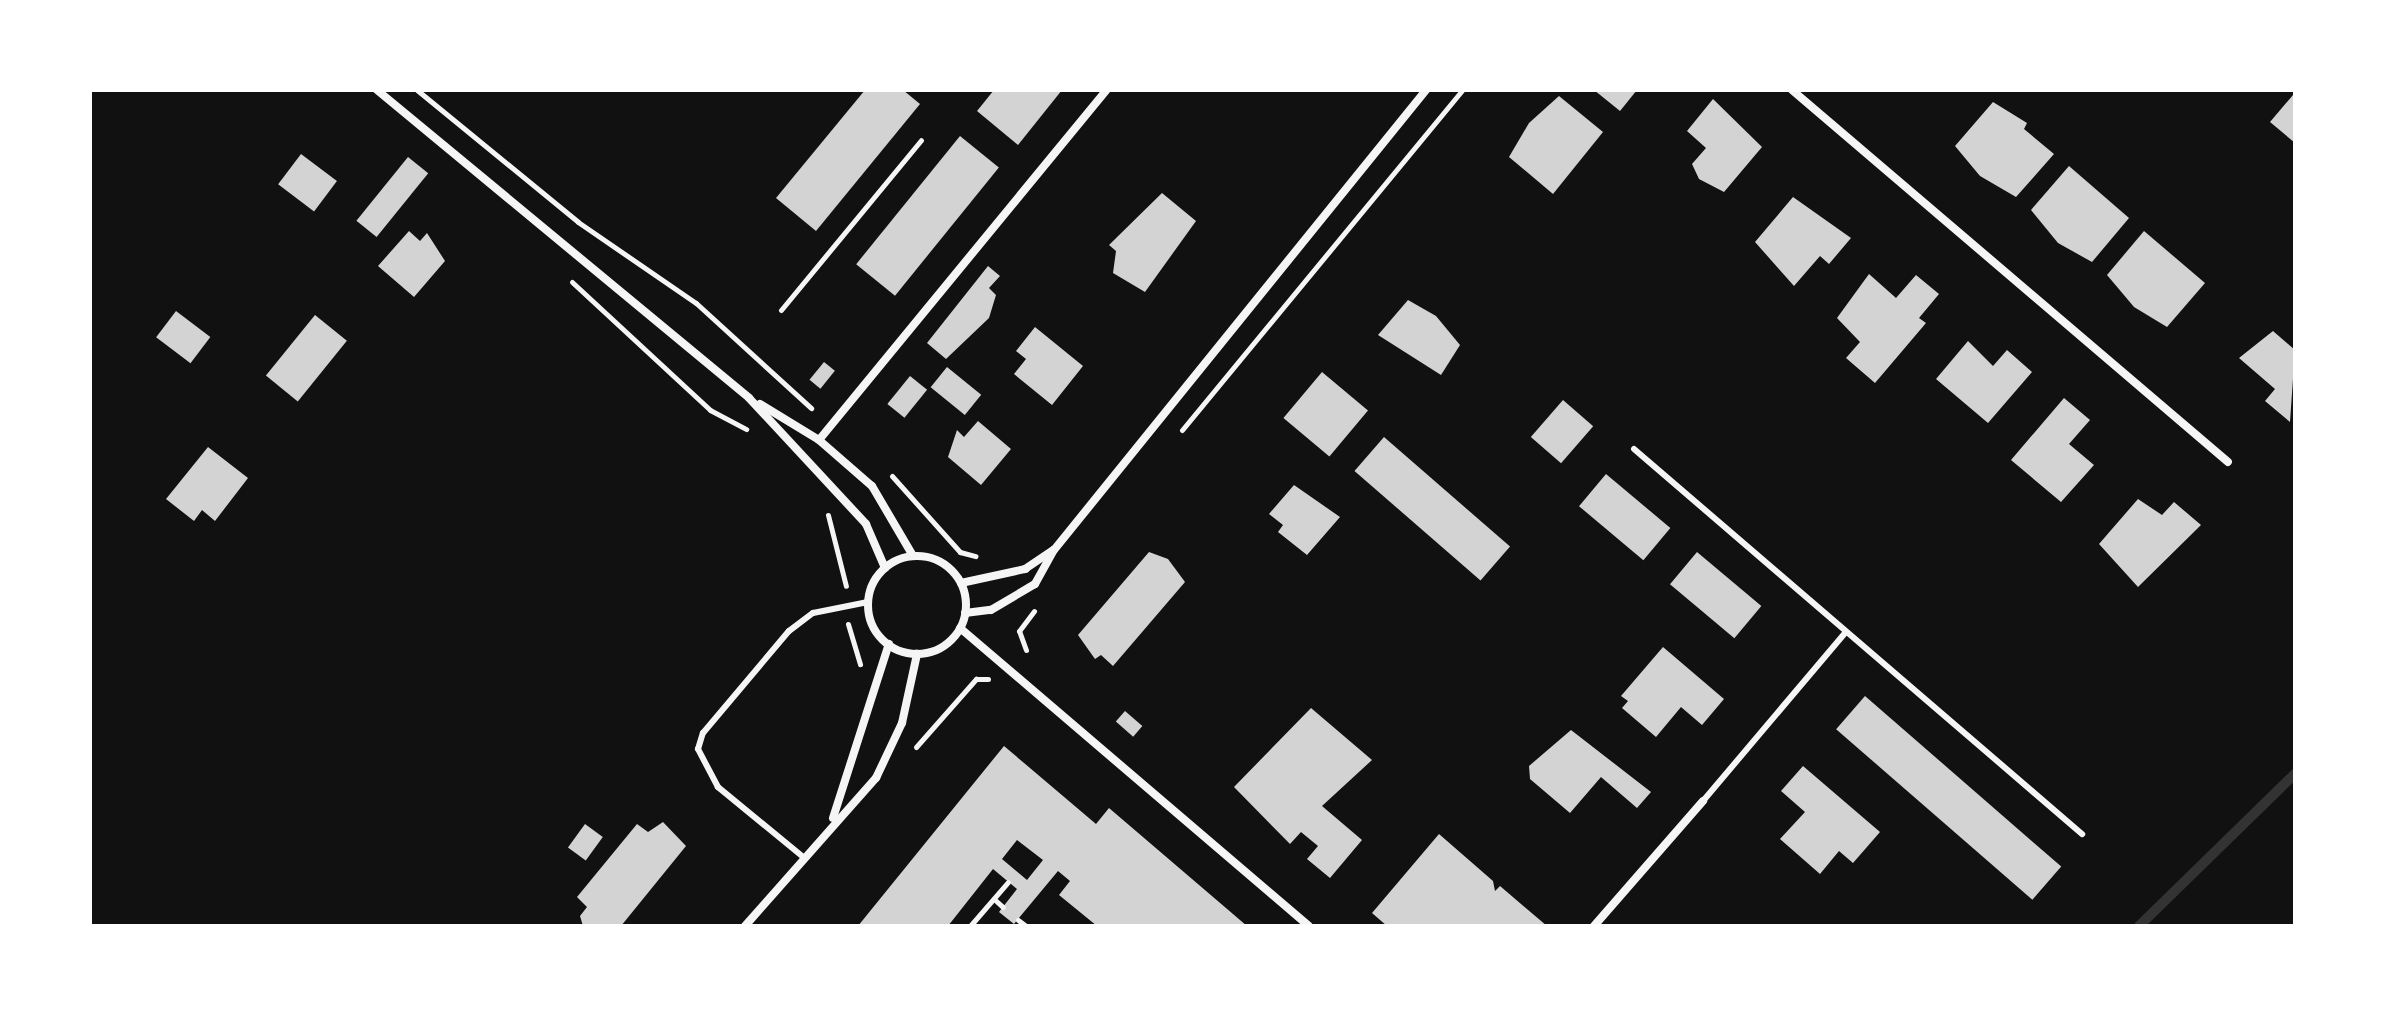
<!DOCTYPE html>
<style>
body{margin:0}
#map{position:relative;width:2385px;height:1016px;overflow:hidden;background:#111;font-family:"DejaVu Sans",sans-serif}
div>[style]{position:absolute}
.stream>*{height:10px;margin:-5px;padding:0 5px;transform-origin:5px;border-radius:5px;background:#333}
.building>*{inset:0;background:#d3d3d3;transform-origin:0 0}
.path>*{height:5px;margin:-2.5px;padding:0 2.5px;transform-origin:2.5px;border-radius:2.5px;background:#f5f5f5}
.service>*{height:6px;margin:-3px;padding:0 3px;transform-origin:3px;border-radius:3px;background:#f5f5f5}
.minor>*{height:8px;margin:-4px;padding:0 4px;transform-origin:4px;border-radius:4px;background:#f5f5f5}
.minor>.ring{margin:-4px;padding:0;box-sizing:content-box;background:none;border:8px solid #f5f5f5;border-radius:50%}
span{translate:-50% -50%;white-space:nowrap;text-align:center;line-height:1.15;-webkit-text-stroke:6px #fff;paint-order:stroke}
.frame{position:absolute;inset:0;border:92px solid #fff;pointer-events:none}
</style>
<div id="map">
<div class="stream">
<div style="left:2139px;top:926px;width:218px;rotate:-44.3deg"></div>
</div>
<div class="building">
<div style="clip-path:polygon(865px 90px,903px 90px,920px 104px,816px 231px,776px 198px)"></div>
<div style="clip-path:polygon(994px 90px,1062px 90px,1018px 145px,977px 111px)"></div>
<div style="clip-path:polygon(1594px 90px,1637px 90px,1620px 111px)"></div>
<div style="clip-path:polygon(2293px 95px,2295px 97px,2295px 143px,2270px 122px)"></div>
<div style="clip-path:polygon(1559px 96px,1603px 132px,1553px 194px,1509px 157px,1529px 123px)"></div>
<div style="clip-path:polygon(1713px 99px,1762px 147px,1724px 192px,1699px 179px,1692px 164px,1706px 148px,1687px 131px)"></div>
<div style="clip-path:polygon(1993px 102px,2027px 123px,2024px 129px,2054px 154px,2016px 197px,1980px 176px,1955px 146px)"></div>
<div style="left:960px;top:136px;width:50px;height:165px;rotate:39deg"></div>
<div style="left:301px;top:154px;width:45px;height:38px;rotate:37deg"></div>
<div style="left:408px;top:157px;width:26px;height:82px;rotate:39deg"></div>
<div style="clip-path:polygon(2069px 166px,2129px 218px,2092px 262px,2058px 243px,2031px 210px)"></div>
<div style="clip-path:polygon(1162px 193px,1196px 221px,1145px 292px,1113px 273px,1116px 251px,1109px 245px)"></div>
<div style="clip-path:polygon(1793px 197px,1851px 238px,1829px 264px,1820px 256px,1794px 286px,1755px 242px)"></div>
<div style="clip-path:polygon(409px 231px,420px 241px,427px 233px,445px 261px,414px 297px,378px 266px)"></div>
<div style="clip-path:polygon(2144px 231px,2205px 283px,2167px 327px,2134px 307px,2107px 275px)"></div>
<div style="clip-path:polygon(988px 266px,1000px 276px,989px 288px,996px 295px,989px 318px,946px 359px,927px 343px)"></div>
<div style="clip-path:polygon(1869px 274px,1896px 298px,1916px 275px,1939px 294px,1919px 318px,1926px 323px,1875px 383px,1846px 358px,1860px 342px,1837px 318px)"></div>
<div style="clip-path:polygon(1408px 300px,1436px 316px,1460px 345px,1441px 375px,1378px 335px)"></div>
<div style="left:176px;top:311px;width:43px;height:33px;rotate:37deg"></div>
<div style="left:315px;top:315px;width:41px;height:78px;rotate:39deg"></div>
<div style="clip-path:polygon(1035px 327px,1083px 366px,1052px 405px,1014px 374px,1026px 359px,1016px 351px)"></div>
<div style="clip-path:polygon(2273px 331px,2295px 350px,2290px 422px,2265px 401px,2275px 389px,2239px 358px)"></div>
<div style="clip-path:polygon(1968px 341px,1993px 366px,2007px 350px,2032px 372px,1988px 423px,1936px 379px)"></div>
<div style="left:824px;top:362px;width:14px;height:23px;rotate:39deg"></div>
<div style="left:947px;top:367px;width:44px;height:26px;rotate:39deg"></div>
<div style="left:1322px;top:372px;width:60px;height:60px;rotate:40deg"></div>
<div style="left:910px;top:376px;width:22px;height:36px;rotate:39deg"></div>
<div style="clip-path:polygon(2064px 398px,2090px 420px,2069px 444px,2094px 465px,2061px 502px,2011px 460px)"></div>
<div style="left:1563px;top:400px;width:40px;height:49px;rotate:41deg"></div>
<div style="clip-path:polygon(978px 421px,1011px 449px,981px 485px,948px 457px,957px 430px,964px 437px)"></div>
<div style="left:1384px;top:437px;width:167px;height:45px;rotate:41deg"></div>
<div style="clip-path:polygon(208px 447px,248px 478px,215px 521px,202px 510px,194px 521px,166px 499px)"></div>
<div style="left:1606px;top:474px;width:84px;height:42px;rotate:40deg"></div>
<div style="clip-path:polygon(1294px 485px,1340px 517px,1307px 555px,1278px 532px,1283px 525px,1269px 514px)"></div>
<div style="clip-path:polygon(2138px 499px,2162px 515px,2174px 502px,2201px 525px,2138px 587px,2099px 544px)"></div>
<div style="clip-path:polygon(1149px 552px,1168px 559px,1185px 582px,1113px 666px,1101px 655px,1095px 659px,1078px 635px)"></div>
<div style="left:1697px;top:552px;width:84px;height:42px;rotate:40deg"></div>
<div style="clip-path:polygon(1663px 647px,1724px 699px,1702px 725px,1681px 707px,1656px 737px,1622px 708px,1628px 701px,1621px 696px)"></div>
<div style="left:1865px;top:696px;width:260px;height:44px;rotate:41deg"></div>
<div style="clip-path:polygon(1311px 708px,1372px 760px,1322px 806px,1362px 840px,1330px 878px,1307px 859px,1318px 846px,1301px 832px,1290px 844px,1234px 787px)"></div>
<div style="left:1125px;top:711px;width:23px;height:14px;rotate:41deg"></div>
<div style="clip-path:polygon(1571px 730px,1651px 792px,1637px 808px,1601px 777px,1570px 813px,1530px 779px,1529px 766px)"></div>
<div style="clip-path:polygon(evenodd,1004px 746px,1096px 824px,1109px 808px,1247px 926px,1097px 926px,1059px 895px,1070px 881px,1058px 871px,1014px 924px,999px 912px,1017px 889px,993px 869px,948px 926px,858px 926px,1004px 746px,1017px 840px,1043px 860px,1027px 880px,1002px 859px,1017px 840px)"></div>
<div style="clip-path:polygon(1803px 766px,1880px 832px,1853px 863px,1839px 851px,1820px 874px,1780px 839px,1805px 812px,1781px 791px)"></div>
<div style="clip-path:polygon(663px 822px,686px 846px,621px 926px,583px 926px,580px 916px,587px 907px,577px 897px,637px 824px,648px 832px)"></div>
<div style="left:585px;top:824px;width:22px;height:29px;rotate:36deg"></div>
<div style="clip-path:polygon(1439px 834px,1493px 881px,1495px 891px,1500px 886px,1547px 926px,1387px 926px,1372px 913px)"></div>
</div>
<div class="path">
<div style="left:417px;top:90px;width:208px;rotate:39.3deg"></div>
<div style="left:578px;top:222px;width:143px;rotate:34.5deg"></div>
<div style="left:696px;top:303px;width:156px;rotate:42.4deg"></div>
<div style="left:572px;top:282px;width:188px;rotate:42.8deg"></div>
<div style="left:710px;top:410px;width:41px;rotate:27.8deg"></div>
<div style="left:781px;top:310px;width:220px;rotate:-50.5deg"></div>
<div style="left:1182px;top:430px;width:440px;rotate:-50.5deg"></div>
<div style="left:892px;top:476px;width:102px;rotate:48.2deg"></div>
<div style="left:960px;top:552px;width:16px;rotate:15deg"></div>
<div style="left:828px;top:515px;width:73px;rotate:75.8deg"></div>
<div style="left:848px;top:624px;width:42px;rotate:73.3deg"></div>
<div style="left:1026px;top:650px;width:20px;rotate:-110deg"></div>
<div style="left:1019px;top:631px;width:25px;rotate:-53deg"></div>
<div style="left:916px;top:747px;width:91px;rotate:-48.6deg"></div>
<div style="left:976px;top:679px;width:12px"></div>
<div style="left:994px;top:899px;width:12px;rotate:42deg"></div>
<div style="left:1018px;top:920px;width:10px;rotate:37deg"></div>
<div style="left:970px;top:926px;width:58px;rotate:-49.2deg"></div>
</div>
<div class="service">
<div style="left:1634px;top:449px;width:591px;rotate:40.67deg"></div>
<div style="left:1703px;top:801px;width:221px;rotate:-49.8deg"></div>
<div style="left:802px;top:856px;width:109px;rotate:-140.6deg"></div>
<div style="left:718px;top:787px;width:43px;rotate:-117.8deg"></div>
<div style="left:698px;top:749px;width:17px;rotate:-73deg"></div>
<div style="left:703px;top:733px;width:133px;rotate:-49.9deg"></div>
<div style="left:789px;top:631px;width:30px;rotate:-37deg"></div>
<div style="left:813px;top:613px;width:56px;rotate:-11.3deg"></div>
</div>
<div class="minor">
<div style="left:377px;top:90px;width:483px;rotate:39.6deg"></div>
<div style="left:749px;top:398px;width:172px;rotate:47.1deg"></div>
<div style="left:866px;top:524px;width:48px;rotate:66.6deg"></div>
<div style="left:1792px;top:90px;width:573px;rotate:40.47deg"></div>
<div style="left:760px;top:404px;width:69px;rotate:31.4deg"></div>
<div style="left:819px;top:440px;width:70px;rotate:41deg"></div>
<div style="left:872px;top:486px;width:81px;rotate:59.6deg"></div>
<div style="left:819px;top:440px;width:453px;rotate:-50.6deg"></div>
<div class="ring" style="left:868px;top:556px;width:90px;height:90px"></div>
<div style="left:961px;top:583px;width:66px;rotate:-12.3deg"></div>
<div style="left:1025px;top:569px;width:34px;rotate:-34deg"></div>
<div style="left:965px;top:613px;width:26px;rotate:-7deg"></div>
<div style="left:991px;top:610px;width:51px;rotate:-30.6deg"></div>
<div style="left:1035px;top:584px;width:39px;rotate:-61deg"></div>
<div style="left:1054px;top:550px;width:592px;rotate:-51.04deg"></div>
<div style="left:960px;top:628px;width:459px;rotate:40.5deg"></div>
<div style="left:833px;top:818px;width:183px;rotate:-72.2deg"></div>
<div style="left:745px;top:926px;width:198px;rotate:-48.5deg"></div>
<div style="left:876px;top:778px;width:61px;rotate:-64.7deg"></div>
<div style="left:902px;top:723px;width:71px;rotate:-77.7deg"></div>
<div style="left:1594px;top:926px;width:166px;rotate:-48.9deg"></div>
</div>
<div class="frame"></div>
</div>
